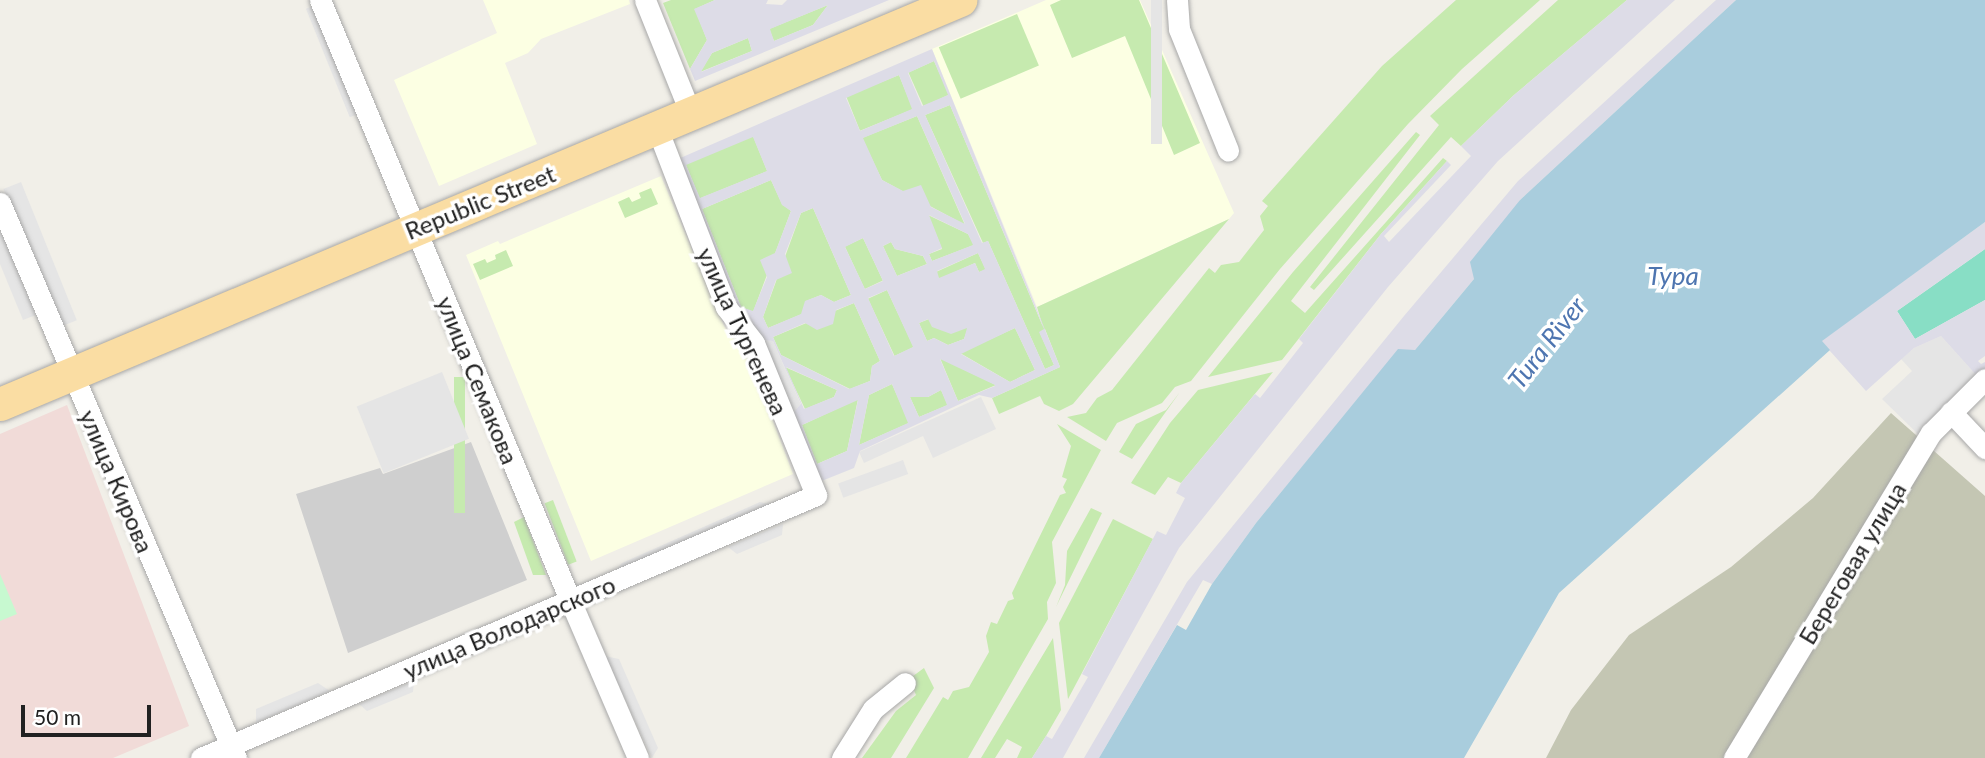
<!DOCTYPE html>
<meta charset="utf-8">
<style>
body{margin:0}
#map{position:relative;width:1985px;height:758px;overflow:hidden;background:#f1efe8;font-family:Lato,sans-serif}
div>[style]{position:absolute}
.commercial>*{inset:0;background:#f1dbd8}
.education>*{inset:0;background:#fcffe3}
.religious>*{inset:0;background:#cfcfcf}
.construction>*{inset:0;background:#c4c6b3}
.grass>*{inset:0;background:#c6eaaf;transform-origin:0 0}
.park>*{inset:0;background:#c7f9d0}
.pitch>*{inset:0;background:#88dec5}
.parking>*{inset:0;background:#e5e5e5;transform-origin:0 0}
.plaza>*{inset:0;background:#dddce7}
.water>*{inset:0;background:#a9cddd}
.roads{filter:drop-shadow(0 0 2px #a8a8a8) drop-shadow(0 0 2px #a8a8a8)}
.street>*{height:21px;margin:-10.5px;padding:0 10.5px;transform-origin:10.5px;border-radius:10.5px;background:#fff}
.primary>*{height:33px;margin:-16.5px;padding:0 16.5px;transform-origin:16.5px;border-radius:16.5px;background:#fadda3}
span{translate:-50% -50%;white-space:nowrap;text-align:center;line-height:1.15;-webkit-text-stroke:7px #fff;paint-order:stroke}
.street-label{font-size:24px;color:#212121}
.water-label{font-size:26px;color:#4e75b0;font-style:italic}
.scale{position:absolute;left:21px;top:705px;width:130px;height:32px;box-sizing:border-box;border:4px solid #212121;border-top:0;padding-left:9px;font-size:21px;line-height:24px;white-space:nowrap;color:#212121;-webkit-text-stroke:5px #fff;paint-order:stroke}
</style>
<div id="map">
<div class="commercial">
<div style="clip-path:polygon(67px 405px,189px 726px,113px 758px,0 758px,0 434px)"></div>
</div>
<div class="education">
<div style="clip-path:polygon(483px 0,629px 0,630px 4px,541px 39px,528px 53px,505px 63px,537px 144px,439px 186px,394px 80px,497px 33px)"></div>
<div style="clip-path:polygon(1046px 0,1140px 0,1234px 213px,1229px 219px,1037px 307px,932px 49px)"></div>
<div style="clip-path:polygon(661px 176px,725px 328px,743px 341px,793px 474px,591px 561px,466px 255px,498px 241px,500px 244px)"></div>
</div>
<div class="religious">
<div style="clip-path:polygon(471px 442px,527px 580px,348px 653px,296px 494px,380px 468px,383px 474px)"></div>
</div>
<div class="construction">
<div style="clip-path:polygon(1891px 413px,1985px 496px,1985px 758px,1546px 758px,1571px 710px,1629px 635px,1731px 567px,1813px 498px)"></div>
</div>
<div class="grass">
<div style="clip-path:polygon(671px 0,715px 0,695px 9px,707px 40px,690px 69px,663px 3px)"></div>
<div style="clip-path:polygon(1061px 0,1139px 0,1200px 143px,1174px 155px,1125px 36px,1072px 58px,1050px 5px)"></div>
<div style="clip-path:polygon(1456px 0,1540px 0,1462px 69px,1408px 124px,1280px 269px,1191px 381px,1175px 387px,1162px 403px,1117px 423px,1106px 441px,1067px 417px,1086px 413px,1097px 398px,1112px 390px,1209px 268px,1215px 273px,1221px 265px,1239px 262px,1264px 230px,1260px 216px,1268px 206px,1262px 201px,1382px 66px)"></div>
<div style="clip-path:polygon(1558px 0,1627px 0,1514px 95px,1461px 146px,1451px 137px,1314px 290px,1310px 287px,1439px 125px,1430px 116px)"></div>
<div style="clip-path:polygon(828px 5px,813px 25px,774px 41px,769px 29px)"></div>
<div style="left:1017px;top:14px;width:56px;height:85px;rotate:67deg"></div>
<div style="clip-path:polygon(748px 38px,752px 51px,700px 72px,712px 53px)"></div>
<div style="left:934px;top:61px;width:37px;height:28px;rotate:66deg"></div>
<div style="left:899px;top:75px;width:37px;height:57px;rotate:68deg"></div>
<div style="clip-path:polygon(950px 105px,1043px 327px,1037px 307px,1229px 219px,1073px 404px,1059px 411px,1044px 404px,1040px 396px,999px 414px,992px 398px,1060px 367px,1045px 329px,1040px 333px,1054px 365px,1045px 369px,988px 241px,983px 243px,925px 115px)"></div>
<div style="clip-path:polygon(917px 116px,965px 225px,882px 180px,862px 138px)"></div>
<div style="clip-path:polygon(1416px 132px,1420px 135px,1291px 301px,1305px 313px,1443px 158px,1447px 161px,1381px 234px,1282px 360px,1208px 377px,1293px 272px)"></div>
<div style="left:753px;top:136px;width:38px;height:73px;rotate:68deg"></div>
<div style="clip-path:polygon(771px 180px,782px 204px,791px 211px,753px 312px,741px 307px,702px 209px)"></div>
<div style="clip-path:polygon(651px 188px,658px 204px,625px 218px,618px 202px,629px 197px,632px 202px,641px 198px,639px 193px)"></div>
<div style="clip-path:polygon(813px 208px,851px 295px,834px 302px,821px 295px,806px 301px,802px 314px,768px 328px,763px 317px,801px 213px)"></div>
<div style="clip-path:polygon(928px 215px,968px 234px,974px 245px,932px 261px,929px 254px,942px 249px)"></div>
<div style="left:863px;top:238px;width:47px;height:20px;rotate:65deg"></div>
<div style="clip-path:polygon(891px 242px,895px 249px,923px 256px,927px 264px,897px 276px,883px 246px)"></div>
<div style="clip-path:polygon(506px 250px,513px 266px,480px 280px,473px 264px,485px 259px,487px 263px,496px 259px,495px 255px)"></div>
<div style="clip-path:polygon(978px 253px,986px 270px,979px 272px,975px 263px,939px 279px,936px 272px)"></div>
<div style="left:887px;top:290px;width:63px;height:21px;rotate:65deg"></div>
<div style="clip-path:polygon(854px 303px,880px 361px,872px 366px,870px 381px,850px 389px,781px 355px,773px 337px)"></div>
<div style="clip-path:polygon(929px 319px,968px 328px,964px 339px,948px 345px,934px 338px,927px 341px,919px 323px)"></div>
<div style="clip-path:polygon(1015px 328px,1035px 370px,1010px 382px,960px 353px)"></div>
<div style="clip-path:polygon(940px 358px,996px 385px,958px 401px)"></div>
<div style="clip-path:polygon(785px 367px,837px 390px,834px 397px,805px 409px)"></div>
<div style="clip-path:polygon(1273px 372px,1181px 483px,1168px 477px,1155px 495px,1131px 483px,1170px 423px,1198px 390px)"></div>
<div style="left:454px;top:377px;width:11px;height:136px"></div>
<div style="clip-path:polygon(892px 384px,909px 423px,859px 445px,869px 395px)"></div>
<div style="clip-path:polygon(941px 390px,948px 405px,919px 417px,910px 397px,928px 397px)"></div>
<div style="clip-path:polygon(1180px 392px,1132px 459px,1119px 452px,1136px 424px,1166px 410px)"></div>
<div style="clip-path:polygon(858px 399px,847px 451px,817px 464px,802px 425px)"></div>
<div style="clip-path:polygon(1057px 424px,1101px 450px,1052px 542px,1056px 583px,1047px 602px,1048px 619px,968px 758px,906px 758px,943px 697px,948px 700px,953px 691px,969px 687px,989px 652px,986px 636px,991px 622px,997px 624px,1008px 601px,1014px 599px,1012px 593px,1060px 495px,1066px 493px,1063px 487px,1067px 479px,1062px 477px,1071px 446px)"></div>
<div style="left:553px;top:500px;width:66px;height:9px;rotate:69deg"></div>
<div style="clip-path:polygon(1091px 508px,1102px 513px,1056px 607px,1065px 585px,1067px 551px)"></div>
<div style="clip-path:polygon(524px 517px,546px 575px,533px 575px,514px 522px)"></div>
<div style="clip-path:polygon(1113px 519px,1153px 539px,1068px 699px,1059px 623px)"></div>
<div style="clip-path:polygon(1053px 638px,1061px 710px,1046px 736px,1032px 758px,1017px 758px,1022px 747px,1007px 739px,995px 758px,981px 758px)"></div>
<div style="clip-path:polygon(924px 668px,934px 688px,891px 758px,862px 758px,896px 711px,916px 695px,909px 679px)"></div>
</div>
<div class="park">
<div style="clip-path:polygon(0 574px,17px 614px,0 621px)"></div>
</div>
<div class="pitch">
<div style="clip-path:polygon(1985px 249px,1985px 300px,1915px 339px,1897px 311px)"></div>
</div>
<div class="parking">
<div style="left:1151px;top:0;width:11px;height:144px"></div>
<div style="left:318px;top:4px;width:117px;height:13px;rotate:68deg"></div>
<div style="left:21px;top:182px;width:149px;height:19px;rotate:68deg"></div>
<div style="clip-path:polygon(0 229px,36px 315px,23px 320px,0 264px)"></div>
<div style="clip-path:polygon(1941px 336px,1977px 376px,1921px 437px,1882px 399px,1912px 371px,1901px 359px,1914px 348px)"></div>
<div style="clip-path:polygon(762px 340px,773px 341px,801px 405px,793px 413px)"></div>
<div style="left:442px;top:372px;width:72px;height:92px;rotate:68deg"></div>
<div style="clip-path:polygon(981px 397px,996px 429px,933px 458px,923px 436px,864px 463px,859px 452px)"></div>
<div style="left:903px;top:460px;width:15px;height:69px;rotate:70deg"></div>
<div style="clip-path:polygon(760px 502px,778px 506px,611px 577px,622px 563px)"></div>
<div style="clip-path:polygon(783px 524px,782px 535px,737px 554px,728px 547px)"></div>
<div style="clip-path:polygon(605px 656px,619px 659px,658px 748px,652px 758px)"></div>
<div style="clip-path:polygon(414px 681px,413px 692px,367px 711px,359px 704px)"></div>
<div style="clip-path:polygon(318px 683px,330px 691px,256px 723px,256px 709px)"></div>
</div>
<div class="plaza">
<div style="clip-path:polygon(evenodd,715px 0,768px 0,766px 4px,782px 5px,787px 0,889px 0,695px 81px,690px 69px,707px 40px,694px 9px,715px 0,828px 5px,813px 25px,774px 41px,770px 29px,828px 5px,715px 0,748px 38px,752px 51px,701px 72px,712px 53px,748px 38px)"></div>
<div style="clip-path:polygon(1627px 0,1675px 0,1498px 161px,1388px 287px,1179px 548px,1063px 758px,1032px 758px,1046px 736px,1052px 739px,1088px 677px,1082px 674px,1157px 531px,1166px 535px,1185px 498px,1176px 493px,1181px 483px,1255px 394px,1260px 398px,1303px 343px,1299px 339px,1381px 234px,1447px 161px,1451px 165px,1384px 236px,1389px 242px,1471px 156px,1461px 146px,1514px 95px)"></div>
<div style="clip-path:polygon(1716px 0,1736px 0,1520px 200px,1474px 279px,1415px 350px,1398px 350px,1256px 523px,1212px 584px,1203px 580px,1099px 758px,1084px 758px,1187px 582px,1404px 316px,1518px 181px)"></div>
<div style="clip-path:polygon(evenodd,932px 49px,1060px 367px,992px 398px,979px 395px,860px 451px,854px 468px,819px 482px,793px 413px,801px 404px,773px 341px,762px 340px,739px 311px,678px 159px,932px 49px,934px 61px,948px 95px,922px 106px,908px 73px,934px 61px,932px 49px,899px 75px,912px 109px,860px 131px,846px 98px,899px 75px,932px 49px,950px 105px,1044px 329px,1039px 332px,1054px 365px,1045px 369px,988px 241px,982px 243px,925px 115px,950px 105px,932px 49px,917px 116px,965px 224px,931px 207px,921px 185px,903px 191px,882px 180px,863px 138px,917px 116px,932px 49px,753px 137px,767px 171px,700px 198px,686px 165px,753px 137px,932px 49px,771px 180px,782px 205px,791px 211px,775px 253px,760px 260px,767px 277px,753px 311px,741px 307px,702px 209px,771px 180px,932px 49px,813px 208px,851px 295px,834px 302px,821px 295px,805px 301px,801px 314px,768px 328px,763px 317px,776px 280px,792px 273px,785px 254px,801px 213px,813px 208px,932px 49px,929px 215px,968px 234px,973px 245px,932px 261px,929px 254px,942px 248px,929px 215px,932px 49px,863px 238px,883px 281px,865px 289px,845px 247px,863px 238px,932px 49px,891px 242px,895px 249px,923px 256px,927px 264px,897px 276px,883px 246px,891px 242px,932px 49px,978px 253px,985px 269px,979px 272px,975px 263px,939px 278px,937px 271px,978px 253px,932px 49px,887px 290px,913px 347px,894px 356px,868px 298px,887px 290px,932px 49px,854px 303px,880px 361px,872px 366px,870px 381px,849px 389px,781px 355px,773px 337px,805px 323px,817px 330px,833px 324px,836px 310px,854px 303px,932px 49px,928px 319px,932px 327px,951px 334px,967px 328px,964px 339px,948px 345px,934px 338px,927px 341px,919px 323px,928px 319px,932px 49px,1015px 328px,1035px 370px,1010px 382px,961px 354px,1015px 328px,932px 49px,940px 359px,995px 385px,995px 386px,958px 401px,940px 359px,932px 49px,786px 367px,837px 390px,834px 397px,804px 409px,786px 367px,932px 49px,892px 384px,908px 423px,859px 445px,869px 395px,892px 384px,932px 49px,941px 390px,947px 405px,919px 417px,910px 397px,928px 397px,941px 390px,932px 49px,858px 400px,847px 451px,817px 464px,802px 425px,858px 400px)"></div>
<div style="clip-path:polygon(1985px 222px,1985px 249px,1897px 311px,1915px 339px,1985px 300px,1985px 356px,1978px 361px,1981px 364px,1985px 362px,1985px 369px,1977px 376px,1941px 336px,1914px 348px,1866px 391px,1821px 341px)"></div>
</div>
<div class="water">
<div style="clip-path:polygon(1736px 0,1985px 0,1985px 222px,1822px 341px,1830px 350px,1559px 593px,1464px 758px,1099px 758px,1177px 625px,1186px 630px,1212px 584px,1256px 523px,1398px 349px,1415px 350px,1474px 279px,1470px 262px,1520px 200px)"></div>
</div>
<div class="roads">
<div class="street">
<div style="left:320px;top:0;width:650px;rotate:67.38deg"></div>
<div style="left:570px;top:600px;width:172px;rotate:66.7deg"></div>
<div style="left:645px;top:0;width:121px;rotate:68.1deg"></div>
<div style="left:1177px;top:0;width:29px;rotate:86deg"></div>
<div style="left:1179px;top:29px;width:131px;rotate:68deg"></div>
<div style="left:0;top:203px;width:603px;rotate:66.96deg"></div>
<div style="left:1951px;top:412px;width:50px;rotate:46.6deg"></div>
<div style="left:201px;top:758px;width:669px;rotate:-23.15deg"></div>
<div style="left:816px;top:495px;width:164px;rotate:-112.2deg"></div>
<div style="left:754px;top:343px;width:46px;rotate:-127.9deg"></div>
<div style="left:726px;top:307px;width:192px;rotate:-111.1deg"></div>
<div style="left:842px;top:758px;width:58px;rotate:-57.7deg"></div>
<div style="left:873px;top:709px;width:41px;rotate:-39.1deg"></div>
<div style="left:1734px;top:758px;width:380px;rotate:-58.8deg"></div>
<div style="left:1931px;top:433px;width:76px;rotate:-45deg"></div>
</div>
<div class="primary">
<div style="left:0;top:404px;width:1042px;rotate:-22.82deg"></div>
</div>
</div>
<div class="street-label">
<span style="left:480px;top:202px;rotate:-22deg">Republic Street</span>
<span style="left:743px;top:331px;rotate:65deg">улица Тургенева</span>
<span style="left:478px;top:380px;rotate:68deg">улица Семакова</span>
<span style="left:117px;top:481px;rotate:67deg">улица Кирова</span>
<span style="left:1852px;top:563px;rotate:-59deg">Береговая улица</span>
<span style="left:509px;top:627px;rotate:-23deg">улица Володарского</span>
</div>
<div class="water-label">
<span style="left:1673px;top:276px">Тура</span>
<span style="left:1547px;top:343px;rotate:-52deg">Tura River</span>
</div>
<div class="scale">50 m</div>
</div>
